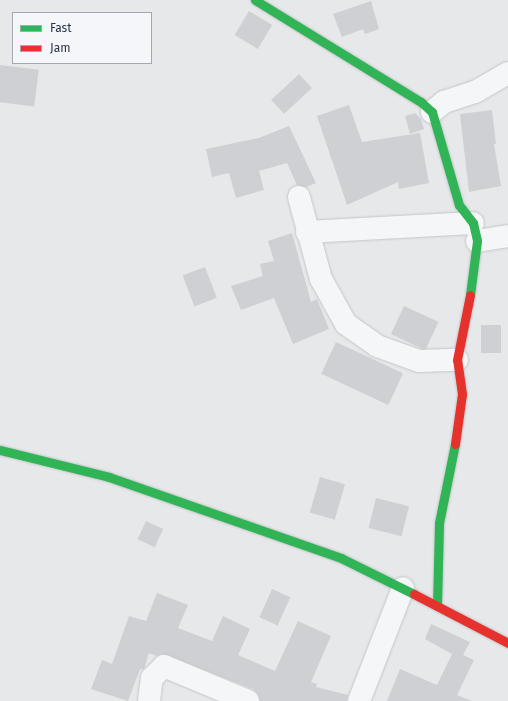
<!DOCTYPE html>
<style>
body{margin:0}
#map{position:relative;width:508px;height:701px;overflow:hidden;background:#e6e8ea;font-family:"Fira Sans",sans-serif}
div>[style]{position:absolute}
.building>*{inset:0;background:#ced0d3;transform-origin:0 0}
.roads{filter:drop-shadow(0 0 1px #c4c6c8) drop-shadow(0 0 1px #c4c6c8)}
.street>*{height:22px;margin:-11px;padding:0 11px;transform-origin:11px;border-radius:11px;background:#f5f6f7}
.fast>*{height:9px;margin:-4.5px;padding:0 4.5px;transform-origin:4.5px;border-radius:4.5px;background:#30b455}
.jam>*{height:9px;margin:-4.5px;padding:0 4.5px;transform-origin:4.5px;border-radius:4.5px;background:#e5322d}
span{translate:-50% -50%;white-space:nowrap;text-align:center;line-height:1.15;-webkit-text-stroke:4px #f4f6f9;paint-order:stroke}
.legend{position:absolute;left:12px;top:12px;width:140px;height:52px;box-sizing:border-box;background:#f4f6f9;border:1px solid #a4a8b1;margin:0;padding:5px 7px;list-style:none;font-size:12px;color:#2b3445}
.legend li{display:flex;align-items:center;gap:8px;height:20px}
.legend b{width:20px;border:1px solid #a4a8b1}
</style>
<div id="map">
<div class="building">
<div style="clip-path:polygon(371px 1px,379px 29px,365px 34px,363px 29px,342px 37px,333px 14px)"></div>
<div style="left:249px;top:11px;width:27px;height:28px;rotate:31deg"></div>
<div style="left:0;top:65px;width:39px;height:37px;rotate:7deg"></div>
<div style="left:299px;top:74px;width:19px;height:38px;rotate:47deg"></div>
<div style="clip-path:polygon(349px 105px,362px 142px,420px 133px,429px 183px,399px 189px,398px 182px,347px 205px,317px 116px)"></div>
<div style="clip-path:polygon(492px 110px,496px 144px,494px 144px,501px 186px,469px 192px,460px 114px)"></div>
<div style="clip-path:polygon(415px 113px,421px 119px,424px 129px,410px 134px,405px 116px)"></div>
<div style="clip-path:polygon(289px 126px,316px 183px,306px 187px,297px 185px,287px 163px,259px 171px,264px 190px,236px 198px,229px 173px,212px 177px,206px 149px,259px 138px)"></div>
<div style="clip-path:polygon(292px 233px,311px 302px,317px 299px,329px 329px,293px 344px,274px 298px,241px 310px,231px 286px,263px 276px,260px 264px,274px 261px,268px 241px)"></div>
<div style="left:205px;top:267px;width:33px;height:24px;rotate:69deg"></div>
<div style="left:404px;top:306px;width:38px;height:31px;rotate:25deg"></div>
<div style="left:481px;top:325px;width:20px;height:28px"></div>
<div style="left:336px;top:342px;width:74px;height:35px;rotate:25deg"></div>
<div style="left:320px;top:477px;width:26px;height:37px;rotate:16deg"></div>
<div style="left:376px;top:498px;width:34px;height:31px;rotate:14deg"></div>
<div style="left:146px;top:521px;width:19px;height:20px;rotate:25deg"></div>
<div style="left:272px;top:589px;width:20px;height:31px;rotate:24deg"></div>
<div style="clip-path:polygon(157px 593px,188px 605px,178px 628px,212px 641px,223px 616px,250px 629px,238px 655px,275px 671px,298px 621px,331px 636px,311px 682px,317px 684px,316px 687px,348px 695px,347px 701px,260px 701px,258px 694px,253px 689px,162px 654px,157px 656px,149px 653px,144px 669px,140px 669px,128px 701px,91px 689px,102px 660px,112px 664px,129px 616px,146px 621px)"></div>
<div style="clip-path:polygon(431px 624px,470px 642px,463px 655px,474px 660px,457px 695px,472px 701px,387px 701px,400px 669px,437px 685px,452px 654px,425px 639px)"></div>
</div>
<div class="roads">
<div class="street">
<div style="left:432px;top:112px;width:16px;rotate:-40deg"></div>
<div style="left:444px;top:102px;width:33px;rotate:-18deg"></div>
<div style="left:475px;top:92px;width:38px;rotate:-30deg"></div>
<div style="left:299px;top:197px;width:85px;rotate:75deg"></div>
<div style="left:321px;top:279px;width:51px;rotate:60.9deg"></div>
<div style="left:346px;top:324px;width:38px;rotate:35deg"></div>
<div style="left:377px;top:346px;width:45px;rotate:19.7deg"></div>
<div style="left:419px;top:361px;width:38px;rotate:-2deg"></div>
<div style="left:307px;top:232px;width:166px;rotate:-3.1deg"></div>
<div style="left:477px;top:241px;width:31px;rotate:-9deg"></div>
<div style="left:149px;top:701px;width:23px;rotate:-83deg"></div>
<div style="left:152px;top:678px;width:17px;rotate:-45deg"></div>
<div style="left:164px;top:666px;width:91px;rotate:22.6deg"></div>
<div style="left:359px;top:701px;width:121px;rotate:-68.7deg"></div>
</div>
<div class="fast">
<div style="left:255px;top:0;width:195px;rotate:31.6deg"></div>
<div style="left:421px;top:102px;width:15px;rotate:42deg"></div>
<div style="left:432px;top:112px;width:97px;rotate:73.8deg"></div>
<div style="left:459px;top:205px;width:23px;rotate:52deg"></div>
<div style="left:473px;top:223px;width:18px;rotate:77deg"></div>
<div style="left:477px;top:241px;width:54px;rotate:97.4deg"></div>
<div style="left:0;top:450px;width:112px;rotate:13.9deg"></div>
<div style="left:109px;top:477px;width:246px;rotate:19.2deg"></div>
<div style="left:341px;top:558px;width:81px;rotate:26.3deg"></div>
<div style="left:437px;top:606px;width:83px;rotate:-88.6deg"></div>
<div style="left:439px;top:523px;width:81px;rotate:-78.6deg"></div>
</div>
<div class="jam">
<div style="left:455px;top:444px;width:50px;rotate:-82deg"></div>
<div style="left:462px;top:394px;width:34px;rotate:-98deg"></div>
<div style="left:457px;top:360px;width:66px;rotate:-78.7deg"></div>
<div style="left:414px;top:594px;width:106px;rotate:27.5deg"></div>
</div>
</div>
<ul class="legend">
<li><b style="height:5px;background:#30b455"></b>Fast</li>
<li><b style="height:5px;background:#e5322d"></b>Jam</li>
</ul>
</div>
